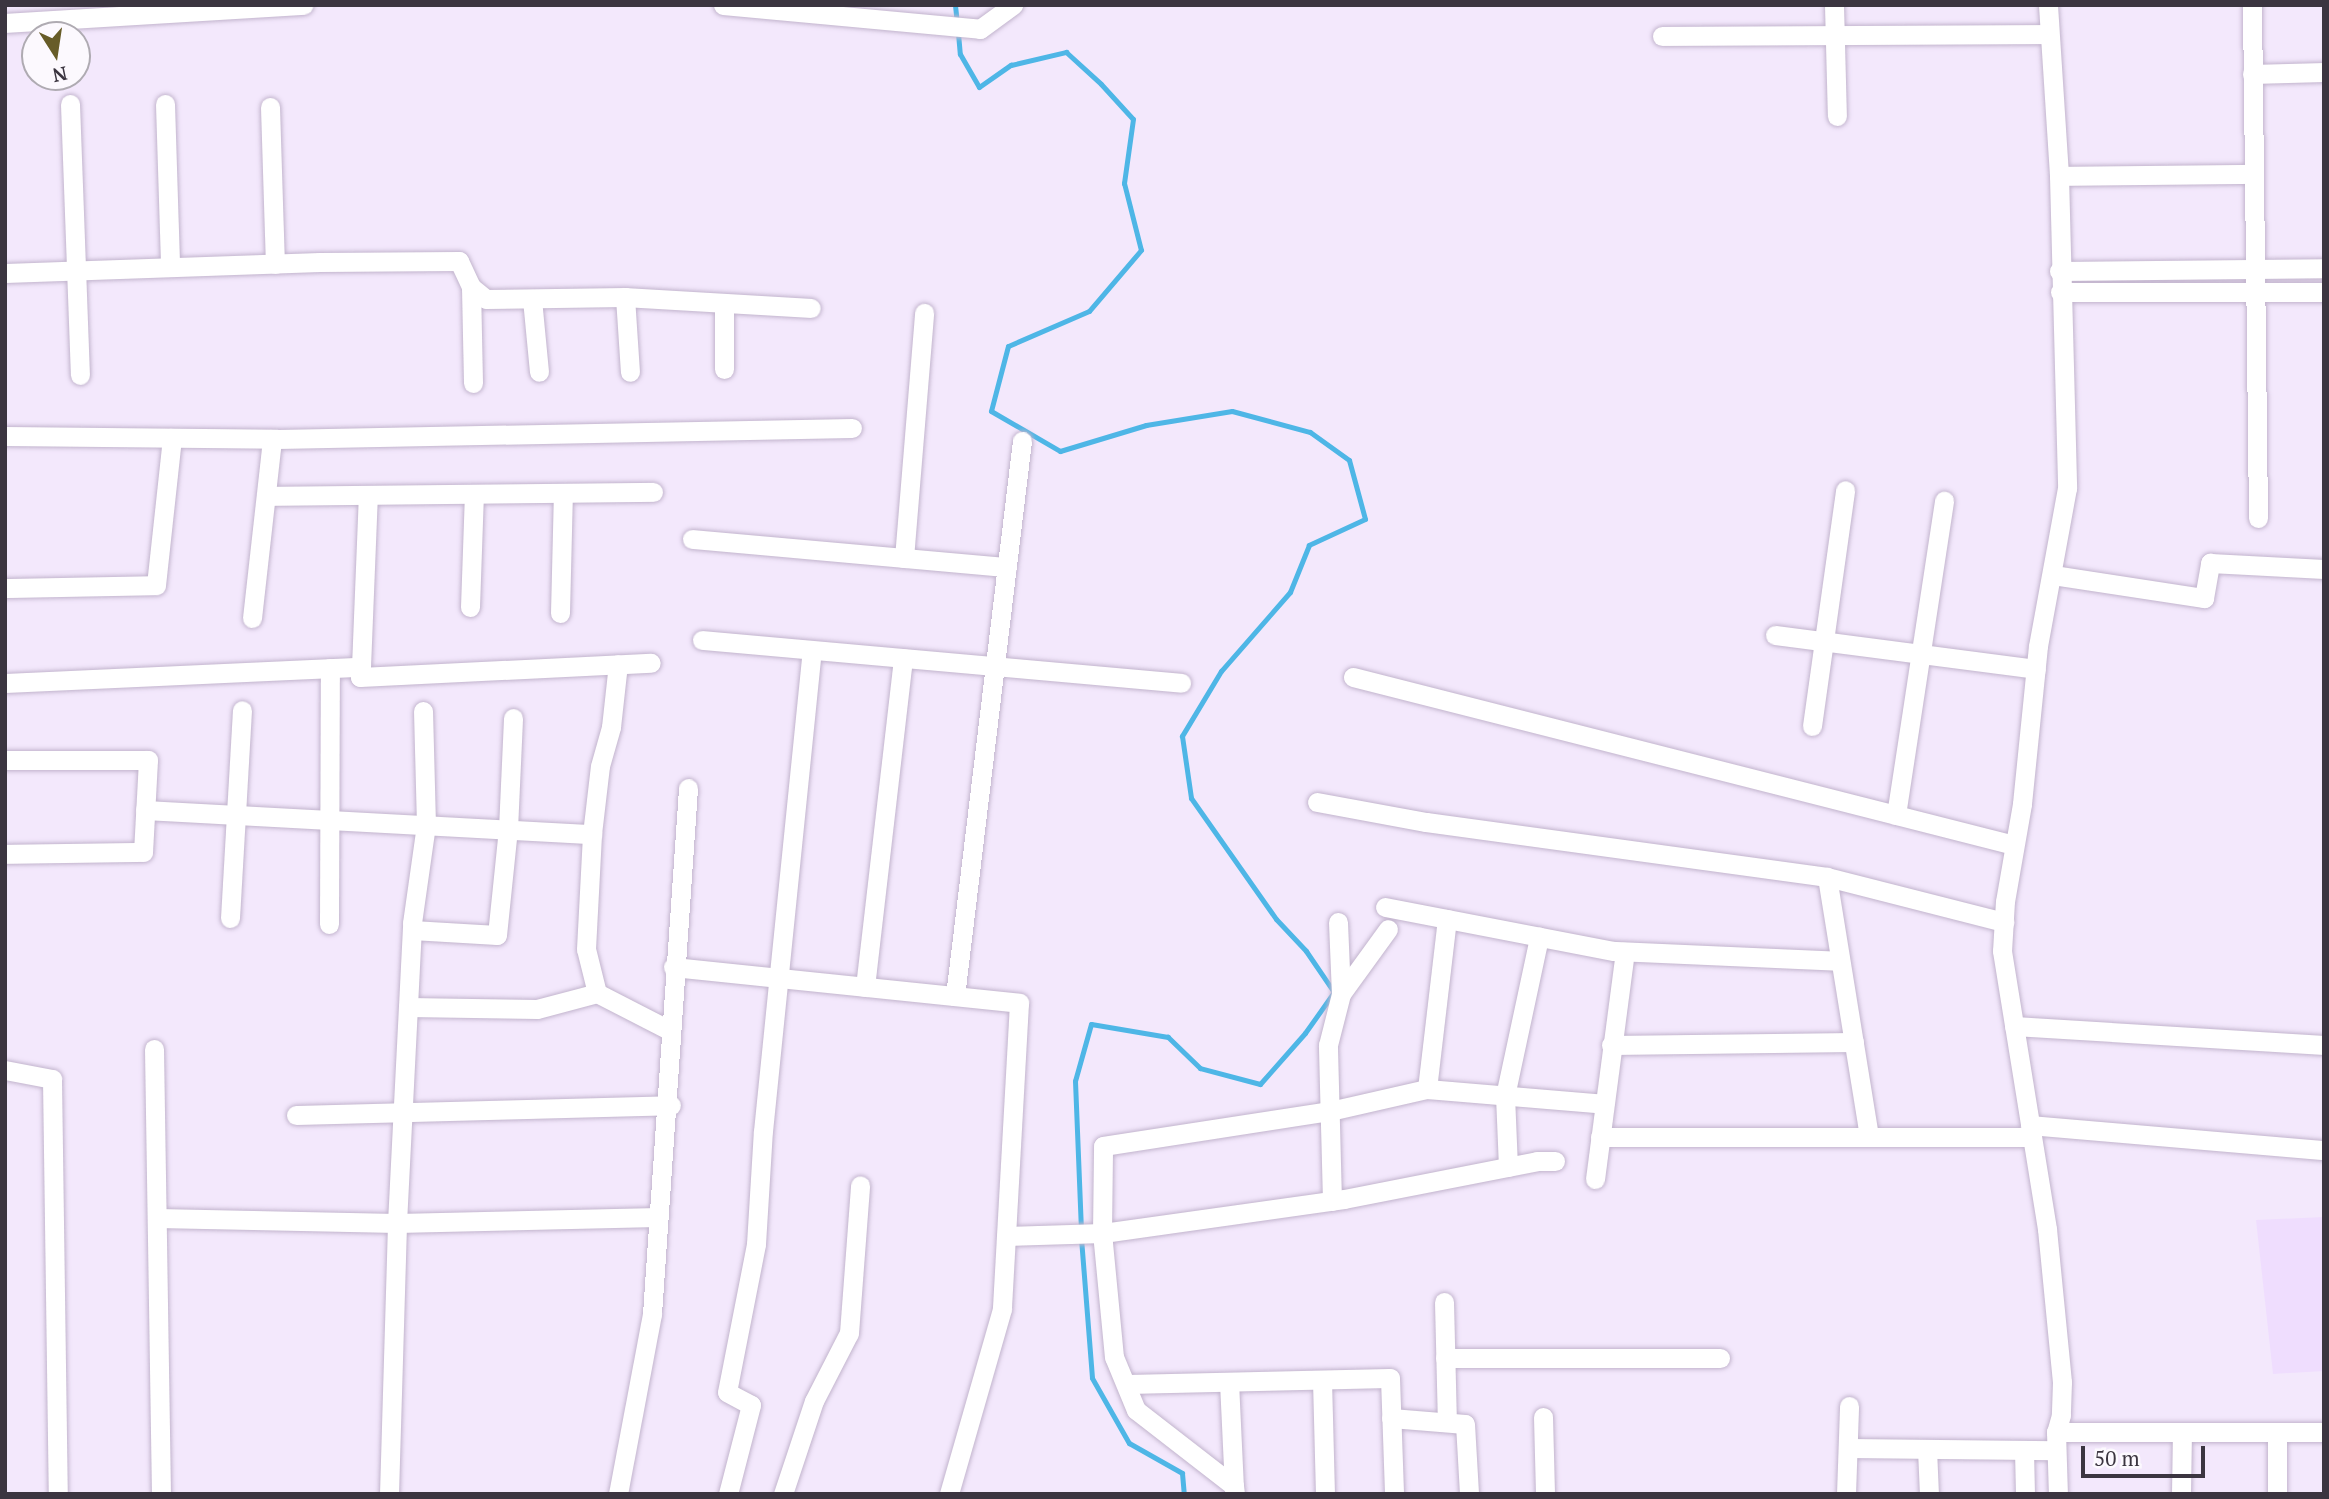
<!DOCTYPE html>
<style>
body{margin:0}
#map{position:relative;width:2329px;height:1499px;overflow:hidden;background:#f3e8fc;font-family:"PT Serif",serif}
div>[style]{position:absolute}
.built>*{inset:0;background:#efddfe}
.stream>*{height:5px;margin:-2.5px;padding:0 2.5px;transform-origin:2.5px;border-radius:2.5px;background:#4eb6e6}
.roads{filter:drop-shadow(0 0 2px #c2b4cd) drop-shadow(0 0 2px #c2b4cd)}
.street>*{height:19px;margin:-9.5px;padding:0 9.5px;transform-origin:9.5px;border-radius:9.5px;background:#fff}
span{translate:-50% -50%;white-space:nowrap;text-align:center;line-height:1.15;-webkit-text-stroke:5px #fcf9fe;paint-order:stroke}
.frame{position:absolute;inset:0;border:7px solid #3b3540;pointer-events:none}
.north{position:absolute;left:21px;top:21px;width:70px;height:70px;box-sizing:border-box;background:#fcf9fe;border:2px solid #afabb2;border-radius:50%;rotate:168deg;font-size:19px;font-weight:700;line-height:28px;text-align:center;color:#3b3540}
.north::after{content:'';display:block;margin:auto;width:24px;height:32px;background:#675c28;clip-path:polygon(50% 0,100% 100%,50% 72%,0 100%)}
.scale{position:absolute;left:2081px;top:1446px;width:124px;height:32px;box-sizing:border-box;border:4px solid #3b3540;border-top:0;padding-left:9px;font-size:21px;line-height:24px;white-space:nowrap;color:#3b3540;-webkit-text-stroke:5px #fcf9fe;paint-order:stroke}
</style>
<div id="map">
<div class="built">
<div style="clip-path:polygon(2324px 1217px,2324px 1371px,2273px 1374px,2256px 1220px)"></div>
</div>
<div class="stream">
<div style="left:955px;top:5px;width:18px;rotate:84deg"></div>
<div style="left:958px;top:33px;width:21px;rotate:85deg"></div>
<div style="left:960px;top:54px;width:38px;rotate:60deg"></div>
<div style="left:979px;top:87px;width:39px;rotate:-35deg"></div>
<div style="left:1011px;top:65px;width:57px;rotate:-13.3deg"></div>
<div style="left:1066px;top:52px;width:47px;rotate:42.4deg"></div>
<div style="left:1101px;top:84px;width:47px;rotate:47.6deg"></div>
<div style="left:1133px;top:119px;width:65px;rotate:98deg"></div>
<div style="left:1124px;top:183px;width:69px;rotate:75.8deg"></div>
<div style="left:1141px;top:250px;width:80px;rotate:130.4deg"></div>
<div style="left:1089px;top:311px;width:88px;rotate:156.6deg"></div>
<div style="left:1008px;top:346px;width:67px;rotate:104.7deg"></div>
<div style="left:991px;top:411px;width:80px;rotate:30.1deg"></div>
<div style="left:1060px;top:451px;width:90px;rotate:-16.8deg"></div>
<div style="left:1146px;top:425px;width:87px;rotate:-9.2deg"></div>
<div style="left:1232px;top:411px;width:81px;rotate:15.1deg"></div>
<div style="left:1310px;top:432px;width:48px;rotate:35.7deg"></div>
<div style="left:1349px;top:460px;width:61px;rotate:74.8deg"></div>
<div style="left:1365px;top:519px;width:62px;rotate:155.1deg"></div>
<div style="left:1309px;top:545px;width:51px;rotate:112deg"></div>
<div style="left:1290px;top:592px;width:105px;rotate:131.1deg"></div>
<div style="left:1221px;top:671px;width:76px;rotate:121deg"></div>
<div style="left:1182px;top:736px;width:63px;rotate:81.7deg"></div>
<div style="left:1191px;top:798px;width:148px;rotate:54.9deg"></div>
<div style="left:1276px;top:919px;width:44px;rotate:46.8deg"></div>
<div style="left:1306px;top:951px;width:50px;rotate:55.7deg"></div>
<div style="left:1334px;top:992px;width:50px;rotate:125.3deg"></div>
<div style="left:1305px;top:1033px;width:68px;rotate:131.4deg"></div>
<div style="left:1260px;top:1084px;width:62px;rotate:-165.1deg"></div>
<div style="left:1200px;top:1068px;width:45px;rotate:-135.9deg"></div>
<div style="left:1168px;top:1037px;width:78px;rotate:-170.4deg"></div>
<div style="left:1091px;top:1024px;width:59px;rotate:105.7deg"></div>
<div style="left:1075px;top:1081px;width:147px;rotate:87.7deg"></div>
<div style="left:1081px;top:1238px;width:140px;rotate:85.5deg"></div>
<div style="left:1092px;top:1378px;width:75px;rotate:60.4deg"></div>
<div style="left:1129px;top:1443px;width:61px;rotate:29.5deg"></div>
<div style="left:1182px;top:1473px;width:21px;rotate:85deg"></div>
</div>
<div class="roads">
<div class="street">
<div style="left:723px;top:5px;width:258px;rotate:5.3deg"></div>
<div style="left:980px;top:29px;width:41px;rotate:-36deg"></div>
<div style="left:1834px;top:5px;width:111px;rotate:88.5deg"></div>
<div style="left:2048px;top:5px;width:171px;rotate:86.3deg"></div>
<div style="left:2059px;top:176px;width:312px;rotate:88.5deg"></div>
<div style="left:2067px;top:488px;width:161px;rotate:100.4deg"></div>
<div style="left:2038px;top:646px;width:159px;rotate:95.8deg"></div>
<div style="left:2022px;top:804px;width:98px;rotate:99.9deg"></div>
<div style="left:2005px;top:901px;width:50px;rotate:93.4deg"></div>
<div style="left:2002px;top:951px;width:282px;rotate:80.8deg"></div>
<div style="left:2047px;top:1229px;width:154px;rotate:84.4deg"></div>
<div style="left:2062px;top:1382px;width:33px;rotate:92deg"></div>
<div style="left:2061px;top:1415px;width:18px;rotate:106deg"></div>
<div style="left:2056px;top:1432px;width:62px;rotate:88.2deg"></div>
<div style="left:2252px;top:5px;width:513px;rotate:89.33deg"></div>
<div style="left:5px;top:23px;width:299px;rotate:-3.5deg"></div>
<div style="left:1662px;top:36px;width:387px;rotate:-0.3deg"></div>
<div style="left:2252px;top:74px;width:72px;rotate:-1.6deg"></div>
<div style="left:70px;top:104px;width:271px;rotate:87.9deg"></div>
<div style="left:165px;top:104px;width:163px;rotate:88.2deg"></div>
<div style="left:270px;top:107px;width:157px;rotate:88.2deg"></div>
<div style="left:2059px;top:176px;width:195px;rotate:-0.6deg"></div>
<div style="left:2059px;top:271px;width:265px;rotate:-0.6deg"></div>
<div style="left:5px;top:273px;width:315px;rotate:-2deg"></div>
<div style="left:320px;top:262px;width:139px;rotate:-0.4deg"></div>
<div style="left:459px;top:261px;width:29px;rotate:65deg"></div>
<div style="left:471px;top:287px;width:19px;rotate:39deg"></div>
<div style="left:486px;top:299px;width:139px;rotate:-0.8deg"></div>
<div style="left:625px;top:297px;width:186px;rotate:3.4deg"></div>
<div style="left:471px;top:287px;width:96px;rotate:88.8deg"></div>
<div style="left:2060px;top:292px;width:264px"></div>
<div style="left:625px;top:297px;width:75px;rotate:86.2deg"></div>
<div style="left:532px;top:299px;width:73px;rotate:84.5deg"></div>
<div style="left:724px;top:369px;width:66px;rotate:-90deg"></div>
<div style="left:5px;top:436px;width:272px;rotate:0.6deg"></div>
<div style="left:277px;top:439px;width:575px;rotate:-1.1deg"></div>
<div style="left:266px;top:496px;width:387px;rotate:-0.6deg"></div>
<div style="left:692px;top:539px;width:316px;rotate:5.1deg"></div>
<div style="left:904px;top:558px;width:246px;rotate:-85.3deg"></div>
<div style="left:2053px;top:575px;width:153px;rotate:8.7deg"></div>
<div style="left:2204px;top:598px;width:36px;rotate:-80deg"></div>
<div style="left:2210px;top:563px;width:114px;rotate:3deg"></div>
<div style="left:5px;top:588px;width:151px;rotate:-1.1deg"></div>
<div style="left:156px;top:585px;width:148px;rotate:-83.8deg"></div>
<div style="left:470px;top:607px;width:113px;rotate:-88deg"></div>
<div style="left:560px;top:613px;width:120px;rotate:-88.6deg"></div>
<div style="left:252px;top:618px;width:180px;rotate:-83.6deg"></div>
<div style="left:1775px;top:635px;width:263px;rotate:7.4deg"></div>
<div style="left:702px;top:640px;width:481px;rotate:5.1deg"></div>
<div style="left:361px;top:667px;width:172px;rotate:-87.7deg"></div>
<div style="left:1353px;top:677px;width:682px;rotate:14.26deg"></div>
<div style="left:5px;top:683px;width:356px;rotate:-2.6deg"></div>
<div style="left:361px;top:667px;width:10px;rotate:96deg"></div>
<div style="left:360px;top:677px;width:291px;rotate:-2.8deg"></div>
<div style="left:1812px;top:726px;width:238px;rotate:-82deg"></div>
<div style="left:5px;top:760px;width:143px"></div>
<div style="left:148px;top:760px;width:92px;rotate:93.1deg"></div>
<div style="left:143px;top:852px;width:138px;rotate:179.2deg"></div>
<div style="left:1317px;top:802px;width:111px;rotate:10.4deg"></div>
<div style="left:1426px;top:822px;width:405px;rotate:7.8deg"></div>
<div style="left:1827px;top:877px;width:183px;rotate:14.3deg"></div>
<div style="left:145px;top:810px;width:448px;rotate:3.1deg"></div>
<div style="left:1896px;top:815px;width:318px;rotate:-81.3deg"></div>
<div style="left:1827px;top:877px;width:262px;rotate:80.8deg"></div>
<div style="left:1385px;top:907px;width:233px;rotate:10.9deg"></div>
<div style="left:1614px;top:951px;width:226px;rotate:2.5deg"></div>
<div style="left:230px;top:918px;width:208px;rotate:-86.7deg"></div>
<div style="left:329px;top:924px;width:256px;rotate:-89.8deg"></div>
<div style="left:412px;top:930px;width:85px;rotate:3.4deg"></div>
<div style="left:497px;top:935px;width:107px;rotate:-84.1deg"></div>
<div style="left:508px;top:829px;width:111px;rotate:-87.4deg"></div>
<div style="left:673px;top:967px;width:348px;rotate:5.9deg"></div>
<div style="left:1019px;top:1003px;width:306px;rotate:93.2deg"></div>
<div style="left:1002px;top:1309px;width:192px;rotate:106deg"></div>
<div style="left:865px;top:987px;width:331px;rotate:-83.4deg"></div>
<div style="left:597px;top:993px;width:45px;rotate:-104deg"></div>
<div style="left:586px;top:949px;width:115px;rotate:-87deg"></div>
<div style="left:592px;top:834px;width:68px;rotate:-83.3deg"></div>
<div style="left:600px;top:766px;width:41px;rotate:-74.2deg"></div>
<div style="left:611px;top:727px;width:63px;rotate:-83.7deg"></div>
<div style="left:1341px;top:994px;width:80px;rotate:-54.1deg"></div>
<div style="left:955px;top:996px;width:559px;rotate:-83.12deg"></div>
<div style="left:408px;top:1007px;width:129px;rotate:0.9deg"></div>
<div style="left:537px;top:1009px;width:62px;rotate:-14.9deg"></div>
<div style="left:597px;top:993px;width:81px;rotate:27.2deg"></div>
<div style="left:2014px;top:1026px;width:311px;rotate:3.5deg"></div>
<div style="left:1611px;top:1045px;width:243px;rotate:-0.7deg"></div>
<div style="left:154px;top:1049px;width:445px;rotate:89.1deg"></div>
<div style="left:5px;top:1070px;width:48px;rotate:10.8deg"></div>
<div style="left:52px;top:1079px;width:415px;rotate:89.2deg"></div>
<div style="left:1427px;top:1089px;width:171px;rotate:-83.3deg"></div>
<div style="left:296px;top:1115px;width:375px;rotate:-1.5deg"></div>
<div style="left:2030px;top:1125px;width:295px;rotate:4.9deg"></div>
<div style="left:1600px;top:1137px;width:432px"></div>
<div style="left:1508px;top:1167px;width:71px;rotate:-92.4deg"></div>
<div style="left:1505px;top:1096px;width:163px;rotate:-77.9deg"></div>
<div style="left:1595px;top:1179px;width:229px;rotate:-82.5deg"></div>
<div style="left:1332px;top:1201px;width:156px;rotate:-91.5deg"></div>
<div style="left:1328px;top:1045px;width:53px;rotate:-75.7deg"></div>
<div style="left:1341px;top:994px;width:72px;rotate:-92.4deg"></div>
<div style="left:157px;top:1218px;width:240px;rotate:1.2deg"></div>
<div style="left:397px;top:1223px;width:261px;rotate:-1.3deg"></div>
<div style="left:1006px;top:1236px;width:97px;rotate:-1.8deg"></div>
<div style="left:1103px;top:1233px;width:243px;rotate:-8deg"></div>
<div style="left:1344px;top:1199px;width:197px;rotate:-11.1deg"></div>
<div style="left:1537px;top:1161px;width:18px"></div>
<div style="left:1444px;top:1302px;width:120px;rotate:88.6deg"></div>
<div style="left:1445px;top:1358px;width:275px"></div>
<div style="left:1322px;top:1380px;width:114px;rotate:88.5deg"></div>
<div style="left:1229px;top:1382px;width:108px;rotate:87.3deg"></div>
<div style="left:1126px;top:1384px;width:264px;rotate:-1.3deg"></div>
<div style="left:1390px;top:1378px;width:116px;rotate:88deg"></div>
<div style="left:1543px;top:1417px;width:77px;rotate:88.5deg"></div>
<div style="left:1391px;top:1418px;width:74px;rotate:4.6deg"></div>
<div style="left:1465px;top:1424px;width:70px;rotate:86.7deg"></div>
<div style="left:2056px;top:1432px;width:268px"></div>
<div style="left:2277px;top:1432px;width:62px;rotate:90deg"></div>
<div style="left:1848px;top:1448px;width:208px;rotate:0.6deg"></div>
<div style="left:1927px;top:1449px;width:45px;rotate:87.5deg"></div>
<div style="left:2024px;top:1450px;width:44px;rotate:88.7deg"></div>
<div style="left:389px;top:1494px;width:271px;rotate:-88.3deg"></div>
<div style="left:397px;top:1223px;width:300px;rotate:-87.1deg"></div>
<div style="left:412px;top:923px;width:99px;rotate:-81.9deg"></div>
<div style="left:426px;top:825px;width:114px;rotate:-91.5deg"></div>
<div style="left:618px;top:1494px;width:183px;rotate:-79.3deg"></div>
<div style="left:652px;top:1314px;width:527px;rotate:-86.08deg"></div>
<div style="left:728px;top:1494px;width:92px;rotate:-75.5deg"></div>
<div style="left:751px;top:1405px;width:27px;rotate:-152deg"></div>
<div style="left:727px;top:1392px;width:151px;rotate:-78.9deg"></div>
<div style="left:756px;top:1244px;width:113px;rotate:-86.5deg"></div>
<div style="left:763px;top:1131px;width:483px;rotate:-84.2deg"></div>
<div style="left:783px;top:1494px;width:98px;rotate:-71.6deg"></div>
<div style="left:814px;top:1401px;width:76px;rotate:-62.8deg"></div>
<div style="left:849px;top:1333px;width:148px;rotate:-85.7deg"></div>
<div style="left:1235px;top:1494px;width:8px;rotate:-97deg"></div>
<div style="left:1234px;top:1486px;width:124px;rotate:-142.2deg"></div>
<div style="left:1136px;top:1410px;width:57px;rotate:-112.5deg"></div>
<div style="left:1114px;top:1357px;width:125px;rotate:-95.5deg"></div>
<div style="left:1102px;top:1233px;width:87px;rotate:-89.3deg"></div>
<div style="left:1103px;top:1146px;width:230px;rotate:-8.8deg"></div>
<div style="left:1330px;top:1111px;width:99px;rotate:-12.8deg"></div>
<div style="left:1427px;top:1089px;width:178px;rotate:4.8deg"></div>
<div style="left:1846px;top:1494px;width:88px;rotate:-88deg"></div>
<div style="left:2181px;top:1494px;width:62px;rotate:-89.1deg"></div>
</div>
</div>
<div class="frame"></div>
<div class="north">N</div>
<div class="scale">50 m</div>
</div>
